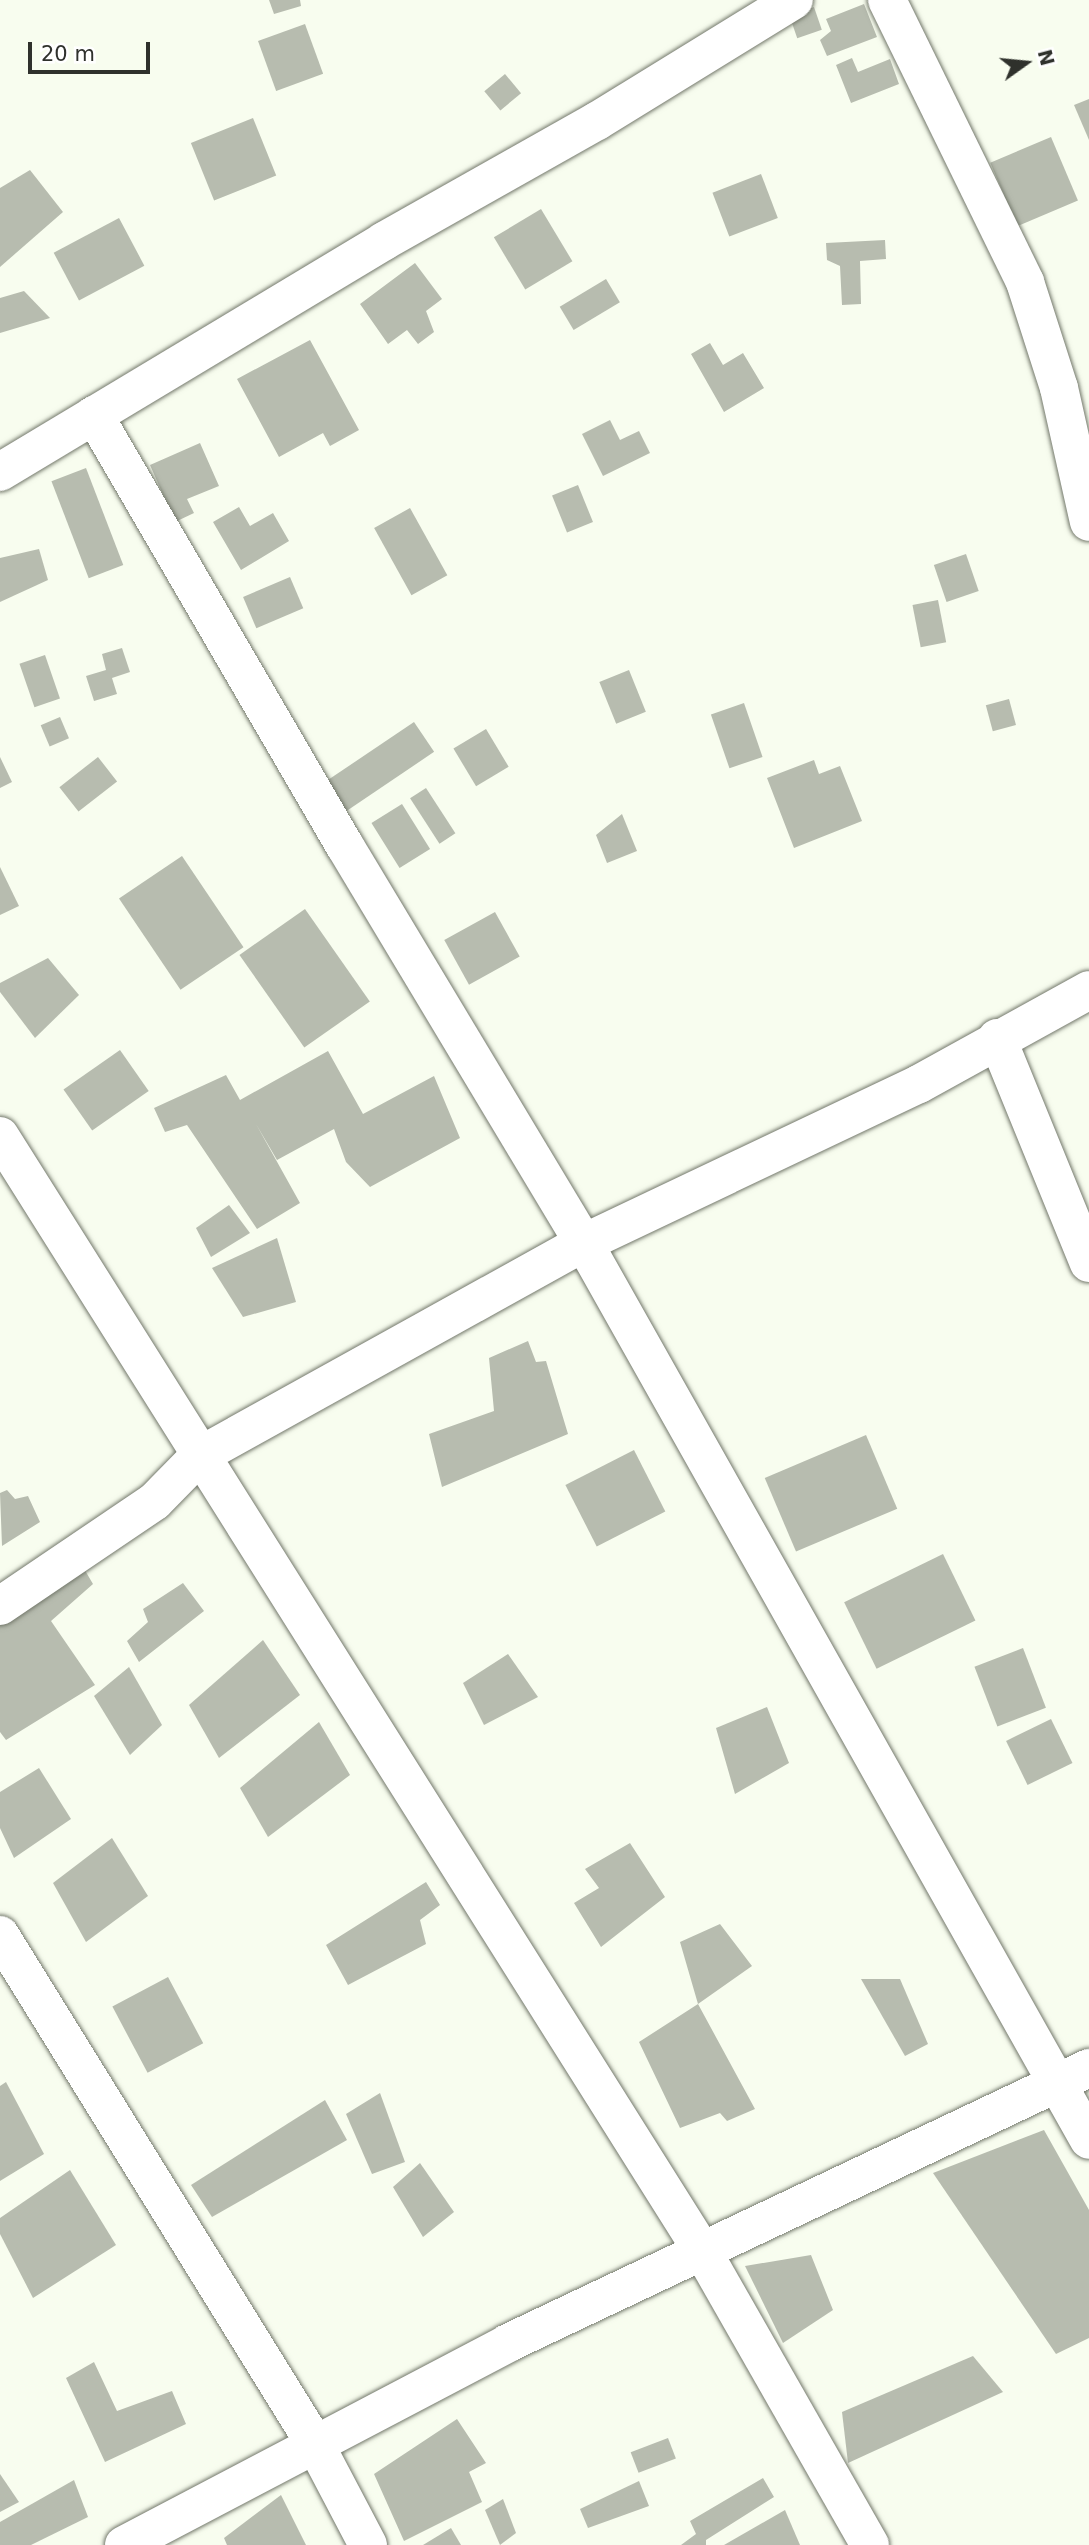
<!DOCTYPE html>
<style>
body{margin:0}
#map{position:relative;width:1089px;height:2545px;overflow:hidden;background:#f8fdef;font-family:"DejaVu Sans",sans-serif}
div>[style]{position:absolute}
.building>*{inset:0;background:#b7bcaf;transform-origin:0 0}
.roads{filter:drop-shadow(0 0 2px #73786b) drop-shadow(0 0 2px #73786b)}
.street>*{height:38px;margin:-19px;padding:0 19px;transform-origin:19px;border-radius:19px;background:#fff}
span{translate:-50% -50%;white-space:nowrap;text-align:center;line-height:1.15;-webkit-text-stroke:5px #fff;paint-order:stroke}
.north{position:absolute;left:991px;top:28px;width:70px;height:70px;-webkit-text-stroke:5px #fff;paint-order:stroke;rotate:75deg;font-size:19px;font-weight:700;line-height:28px;text-align:center;color:#2f312c}
.north::after{content:'';display:block;margin:auto;width:24px;height:32px;background:#2f312c;clip-path:polygon(50% 0,100% 100%,50% 72%,0 100%)}
.scale{position:absolute;left:28px;top:42px;width:122px;height:32px;box-sizing:border-box;border:4px solid #2f312c;border-top:0;padding-left:9px;font-size:21px;line-height:24px;white-space:nowrap;color:#2f312c;-webkit-text-stroke:5px #fff;paint-order:stroke}
</style>
<div id="map">
<div class="building">
<div style="clip-path:polygon(269px 0,300px 0,301px 6px,274px 14px)"></div>
<div style="clip-path:polygon(864px 4px,877px 37px,827px 56px,820px 40px,831px 31px,826px 19px)"></div>
<div style="left:814px;top:7px;width:24px;height:26px;rotate:71deg"></div>
<div style="left:305px;top:24px;width:53px;height:50px;rotate:70deg"></div>
<div style="clip-path:polygon(852px 58px,858px 72px,890px 59px,899px 84px,851px 103px,836px 65px)"></div>
<div style="left:505px;top:74px;width:25px;height:27px;rotate:50deg"></div>
<div style="clip-path:polygon(1089px 99px,1089px 140px,1074px 105px)"></div>
<div style="left:253px;top:118px;width:62px;height:67px;rotate:68deg"></div>
<div style="left:1051px;top:137px;width:69px;height:66px;rotate:67deg"></div>
<div style="clip-path:polygon(30px 170px,63px 212px,0 267px,0 188px)"></div>
<div style="left:761px;top:174px;width:47px;height:52px;rotate:69deg"></div>
<div style="left:541px;top:209px;width:61px;height:55px;rotate:59deg"></div>
<div style="left:119px;top:218px;width:54px;height:74px;rotate:62deg"></div>
<div style="clip-path:polygon(885px 240px,886px 259px,860px 261px,861px 304px,842px 305px,840px 266px,827px 260px,826px 243px)"></div>
<div style="clip-path:polygon(415px 263px,442px 299px,426px 311px,434px 332px,418px 344px,407px 330px,388px 344px,360px 304px)"></div>
<div style="left:606px;top:279px;width:27px;height:54px;rotate:59deg"></div>
<div style="clip-path:polygon(24px 291px,50px 318px,0 333px,0 298px)"></div>
<div style="clip-path:polygon(310px 340px,359px 430px,330px 446px,323px 433px,279px 457px,237px 379px)"></div>
<div style="clip-path:polygon(710px 343px,723px 365px,743px 353px,764px 388px,724px 412px,691px 354px)"></div>
<div style="clip-path:polygon(610px 420px,620px 440px,639px 431px,650px 453px,603px 476px,582px 434px)"></div>
<div style="clip-path:polygon(200px 443px,219px 486px,187px 499px,194px 513px,175px 522px,150px 465px)"></div>
<div style="left:86px;top:468px;width:104px;height:37px;rotate:69deg"></div>
<div style="left:578px;top:485px;width:40px;height:28px;rotate:68deg"></div>
<div style="clip-path:polygon(239px 507px,250px 526px,273px 513px,289px 541px,241px 570px,213px 522px)"></div>
<div style="left:410px;top:508px;width:77px;height:41px;rotate:61deg"></div>
<div style="clip-path:polygon(39px 549px,48px 580px,0 602px,0 558px)"></div>
<div style="left:966px;top:554px;width:39px;height:34px;rotate:71deg"></div>
<div style="left:290px;top:577px;width:34px;height:51px;rotate:67deg"></div>
<div style="left:938px;top:600px;width:43px;height:26px;rotate:79deg"></div>
<div style="clip-path:polygon(122px 648px,130px 672px,112px 678px,117px 694px,94px 701px,86px 676px,106px 670px,102px 654px)"></div>
<div style="left:45px;top:655px;width:46px;height:27px;rotate:71deg"></div>
<div style="left:629px;top:670px;width:45px;height:32px;rotate:68deg"></div>
<div style="left:1009px;top:699px;width:27px;height:24px;rotate:75deg"></div>
<div style="left:744px;top:703px;width:57px;height:35px;rotate:71deg"></div>
<div style="left:60px;top:717px;width:23px;height:21px;rotate:67deg"></div>
<div style="left:414px;top:722px;width:36px;height:107px;rotate:56deg"></div>
<div style="left:486px;top:729px;width:44px;height:38px;rotate:59deg"></div>
<div style="clip-path:polygon(0 757px,12px 782px,0 788px)"></div>
<div style="left:98px;top:757px;width:31px;height:49px;rotate:52deg"></div>
<div style="clip-path:polygon(814px 760px,819px 774px,840px 766px,862px 821px,794px 848px,767px 778px)"></div>
<div style="left:426px;top:788px;width:54px;height:19px;rotate:57deg"></div>
<div style="left:402px;top:804px;width:53px;height:36px;rotate:58deg"></div>
<div style="clip-path:polygon(622px 814px,637px 851px,607px 863px,596px 835px)"></div>
<div style="left:182px;top:856px;width:110px;height:76px;rotate:56deg"></div>
<div style="clip-path:polygon(0 867px,19px 906px,0 915px)"></div>
<div style="left:305px;top:909px;width:113px;height:80px;rotate:55deg"></div>
<div style="left:495px;top:912px;width:51px;height:58px;rotate:61deg"></div>
<div style="clip-path:polygon(48px 958px,79px 995px,35px 1038px,0 992px,0 983px)"></div>
<div style="left:120px;top:1050px;width:50px;height:69px;rotate:55deg"></div>
<div style="clip-path:polygon(328px 1051px,363px 1114px,434px 1076px,460px 1138px,370px 1187px,346px 1162px,334px 1129px,277px 1160px,256px 1124px,300px 1203px,257px 1229px,187px 1125px,165px 1132px,154px 1108px,226px 1075px,240px 1100px)"></div>
<div style="clip-path:polygon(229px 1205px,250px 1233px,211px 1257px,196px 1228px)"></div>
<div style="clip-path:polygon(277px 1238px,296px 1302px,243px 1317px,212px 1268px)"></div>
<div style="clip-path:polygon(528px 1341px,536px 1362px,546px 1361px,568px 1434px,442px 1487px,429px 1434px,494px 1411px,489px 1358px)"></div>
<div style="left:866px;top:1435px;width:80px;height:110px;rotate:67deg"></div>
<div style="left:634px;top:1450px;width:69px;height:77px;rotate:63deg"></div>
<div style="clip-path:polygon(7px 1490px,15px 1499px,28px 1496px,40px 1522px,2px 1546px,0 1493px)"></div>
<div style="left:943px;top:1554px;width:74px;height:110px;rotate:64deg"></div>
<div style="clip-path:polygon(83px 1567px,93px 1584px,51px 1621px,95px 1685px,6px 1740px,0 1732px,0 1620px)"></div>
<div style="clip-path:polygon(183px 1583px,204px 1611px,139px 1662px,127px 1641px,148px 1622px,143px 1609px)"></div>
<div style="clip-path:polygon(263px 1640px,300px 1695px,219px 1758px,189px 1705px)"></div>
<div style="left:1023px;top:1648px;width:64px;height:52px;rotate:69deg"></div>
<div style="clip-path:polygon(508px 1654px,538px 1697px,484px 1725px,463px 1683px)"></div>
<div style="clip-path:polygon(129px 1667px,162px 1725px,130px 1755px,94px 1696px)"></div>
<div style="clip-path:polygon(767px 1707px,789px 1763px,735px 1794px,716px 1728px)"></div>
<div style="left:1051px;top:1719px;width:49px;height:50px;rotate:64deg"></div>
<div style="clip-path:polygon(319px 1722px,350px 1775px,268px 1837px,240px 1788px)"></div>
<div style="clip-path:polygon(39px 1768px,71px 1819px,14px 1858px,0 1828px,0 1792px)"></div>
<div style="clip-path:polygon(112px 1838px,148px 1896px,86px 1942px,53px 1883px)"></div>
<div style="clip-path:polygon(630px 1843px,665px 1897px,601px 1947px,574px 1903px,599px 1888px,585px 1869px)"></div>
<div style="clip-path:polygon(426px 1882px,440px 1905px,420px 1920px,426px 1944px,348px 1985px,326px 1945px)"></div>
<div style="clip-path:polygon(720px 1924px,752px 1966px,698px 2004px,755px 2109px,727px 2121px,720px 2113px,680px 2128px,639px 2042px,698px 2004px,680px 1942px)"></div>
<div style="left:168px;top:1977px;width:75px;height:63px;rotate:62deg"></div>
<div style="clip-path:polygon(861px 1979px,900px 1979px,928px 2044px,905px 2056px)"></div>
<div style="clip-path:polygon(6px 2082px,44px 2154px,0 2181px,0 2086px)"></div>
<div style="clip-path:polygon(380px 2093px,405px 2162px,372px 2174px,346px 2114px)"></div>
<div style="clip-path:polygon(325px 2100px,347px 2140px,212px 2217px,191px 2185px)"></div>
<div style="clip-path:polygon(1044px 2130px,1089px 2210px,1089px 2338px,1056px 2354px,933px 2173px)"></div>
<div style="clip-path:polygon(420px 2163px,454px 2212px,423px 2237px,393px 2187px)"></div>
<div style="clip-path:polygon(70px 2170px,116px 2245px,33px 2298px,0 2234px,0 2218px)"></div>
<div style="clip-path:polygon(811px 2255px,833px 2310px,783px 2343px,745px 2266px)"></div>
<div style="clip-path:polygon(973px 2356px,1003px 2392px,848px 2463px,842px 2412px)"></div>
<div style="clip-path:polygon(94px 2362px,117px 2411px,172px 2391px,186px 2424px,105px 2462px,66px 2378px)"></div>
<div style="clip-path:polygon(457px 2419px,486px 2463px,469px 2472px,482px 2502px,404px 2541px,374px 2474px)"></div>
<div style="left:668px;top:2438px;width:22px;height:40px;rotate:69deg"></div>
<div style="clip-path:polygon(0 2474px,19px 2502px,0 2512px)"></div>
<div style="clip-path:polygon(763px 2478px,774px 2497px,706px 2540px,706px 2545px,681px 2545px,696px 2534px,690px 2521px)"></div>
<div style="clip-path:polygon(74px 2480px,88px 2517px,31px 2545px,0 2545px,0 2522px)"></div>
<div style="clip-path:polygon(639px 2481px,649px 2506px,588px 2528px,580px 2509px)"></div>
<div style="clip-path:polygon(281px 2495px,306px 2545px,227px 2545px,224px 2538px)"></div>
<div style="clip-path:polygon(503px 2499px,516px 2533px,500px 2545px,485px 2510px)"></div>
<div style="clip-path:polygon(785px 2510px,800px 2545px,724px 2545px)"></div>
<div style="clip-path:polygon(451px 2528px,461px 2545px,423px 2545px)"></div>
</div>
<div class="roads">
<div class="street">
<div style="left:887px;top:0;width:314px;rotate:63.9deg"></div>
<div style="left:1025px;top:282px;width:111px;rotate:72.2deg"></div>
<div style="left:1059px;top:388px;width:137px;rotate:77.4deg"></div>
<div style="left:94px;top:415px;width:499px;rotate:59.8deg"></div>
<div style="left:345px;top:846px;width:463px;rotate:59deg"></div>
<div style="left:584px;top:1243px;width:1029px;rotate:60.62deg"></div>
<div style="left:0;top:472px;width:448px;rotate:-31deg"></div>
<div style="left:384px;top:241px;width:244px;rotate:-29.4deg"></div>
<div style="left:597px;top:121px;width:231px;rotate:-31.6deg"></div>
<div style="left:997px;top:1038px;width:243px;rotate:67.8deg"></div>
<div style="left:0;top:1136px;width:1321px;rotate:57.8deg"></div>
<div style="left:704px;top:2254px;width:335px;rotate:60.3deg"></div>
<div style="left:0;top:1606px;width:187px;rotate:-34.1deg"></div>
<div style="left:155px;top:1501px;width:63px;rotate:-45.6deg"></div>
<div style="left:199px;top:1456px;width:440px;rotate:-29deg"></div>
<div style="left:584px;top:1243px;width:371px;rotate:-25.4deg"></div>
<div style="left:919px;top:1084px;width:194px;rotate:-28.9deg"></div>
<div style="left:0;top:1935px;width:599px;rotate:58.25deg"></div>
<div style="left:315px;top:2444px;width:114px;rotate:62.3deg"></div>
<div style="left:124px;top:2545px;width:434px;rotate:-27.7deg"></div>
<div style="left:508px;top:2343px;width:643px;rotate:-25.33deg"></div>
</div>
</div>
<div class="north">N</div>
<div class="scale">20 m</div>
</div>
